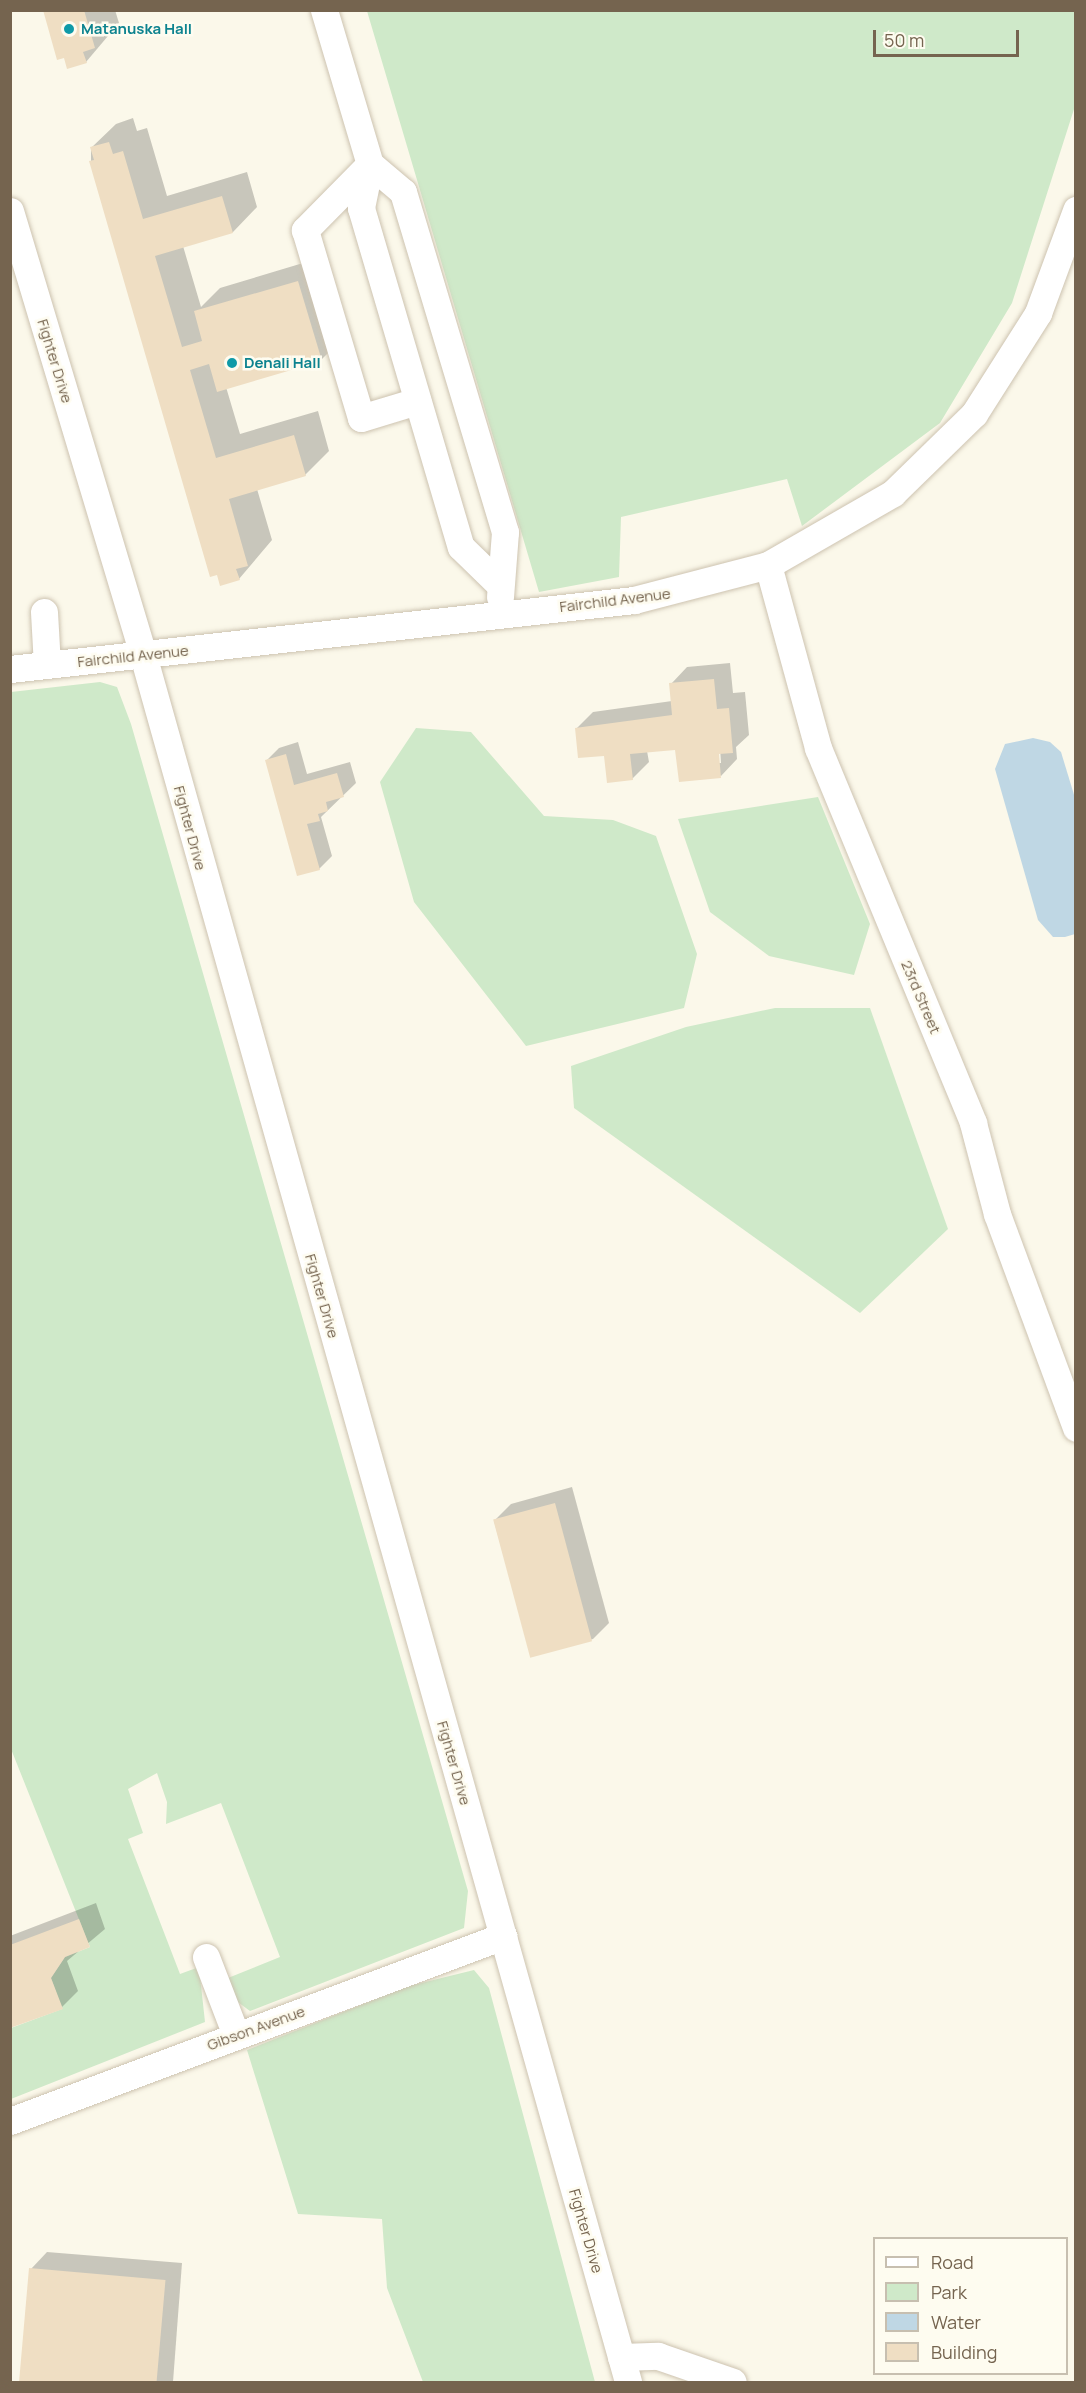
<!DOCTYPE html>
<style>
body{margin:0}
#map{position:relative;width:1086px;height:2393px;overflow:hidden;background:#fbf8ea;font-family:Manrope,sans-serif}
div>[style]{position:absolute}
.green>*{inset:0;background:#cfe9c9}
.water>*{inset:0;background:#bfd7e4}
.shadow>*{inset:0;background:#0003}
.building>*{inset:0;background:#efdec3;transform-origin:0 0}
.roads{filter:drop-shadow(0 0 2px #cdc3b0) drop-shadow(0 0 2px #cdc3b0)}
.minor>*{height:27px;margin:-13.5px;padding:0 13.5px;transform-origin:13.5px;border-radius:13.5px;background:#fff}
.dots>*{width:16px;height:16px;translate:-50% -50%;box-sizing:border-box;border:3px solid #fefcf0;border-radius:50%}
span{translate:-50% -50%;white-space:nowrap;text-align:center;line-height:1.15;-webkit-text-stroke:5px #fefcf0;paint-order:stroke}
.culture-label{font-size:15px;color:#0d838f;font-weight:700}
.left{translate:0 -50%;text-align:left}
.street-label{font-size:15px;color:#75644f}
.frame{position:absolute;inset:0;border:12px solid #75644f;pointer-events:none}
.legend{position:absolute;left:873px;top:2237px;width:195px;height:138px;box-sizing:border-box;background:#fefcf0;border:2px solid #c7bfb0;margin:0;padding:8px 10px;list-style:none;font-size:18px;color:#75644f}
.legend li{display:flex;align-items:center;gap:12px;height:30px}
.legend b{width:30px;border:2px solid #c7bfb0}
.scale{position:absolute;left:873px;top:30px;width:146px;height:27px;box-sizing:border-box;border:3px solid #75644f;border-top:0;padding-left:8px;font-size:18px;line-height:21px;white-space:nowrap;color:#75644f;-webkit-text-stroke:4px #fefcf0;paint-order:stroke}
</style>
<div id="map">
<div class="green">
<div style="clip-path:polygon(367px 11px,1075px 11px,1075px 106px,1012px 303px,940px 423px,802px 526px,787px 479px,621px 517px,619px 577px,539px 592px)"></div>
<div style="clip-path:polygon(100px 682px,117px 687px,131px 724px,468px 1891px,464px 1928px,250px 2011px,235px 2000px,228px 1978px,280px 1957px,221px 1803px,166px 1824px,167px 1802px,157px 1773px,128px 1789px,143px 1833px,128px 1839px,180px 1974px,199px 1967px,205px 2022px,11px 2099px,11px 2028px,62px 2009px,51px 1978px,65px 1957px,90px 1947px,11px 1749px,11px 692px)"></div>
<div style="clip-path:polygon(416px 728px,471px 732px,544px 816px,613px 820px,656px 836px,697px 954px,684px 1008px,526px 1046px,414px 902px,380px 782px)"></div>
<div style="clip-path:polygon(818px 797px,870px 924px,854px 975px,769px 956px,710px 912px,678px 819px)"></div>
<div style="clip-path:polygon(775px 1008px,870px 1008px,948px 1229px,860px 1313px,574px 1108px,571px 1066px,686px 1027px)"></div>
<div style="clip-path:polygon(474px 1970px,489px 1988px,595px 2382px,423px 2382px,387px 2288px,382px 2219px,298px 2214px,247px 2050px,409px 1986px)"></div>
</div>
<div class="water">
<div style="clip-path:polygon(1033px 738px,1050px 742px,1061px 752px,1075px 798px,1075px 934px,1065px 937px,1053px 937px,1038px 920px,995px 769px,1005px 744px)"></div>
</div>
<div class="shadow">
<div style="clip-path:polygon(44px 10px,115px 10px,119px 23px,86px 62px)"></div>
<div style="clip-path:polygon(133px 118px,137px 131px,147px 128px,167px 196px,247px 172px,257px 207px,233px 232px,183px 246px,201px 307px,220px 288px,323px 257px,346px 335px,321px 360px,226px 387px,240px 434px,318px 411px,329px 451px,305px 475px,257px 489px,272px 540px,239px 579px,91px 162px,91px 148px,116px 124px)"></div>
<div style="clip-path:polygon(evenodd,730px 663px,733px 693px,745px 692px,749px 735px,736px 747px,737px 759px,721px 776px,677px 748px,647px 751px,649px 762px,632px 779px,576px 729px,593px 712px,672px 701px,671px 684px,687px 667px,730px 663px,717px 747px,720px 747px,721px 763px,718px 763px,717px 747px)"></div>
<div style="clip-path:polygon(298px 742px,307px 774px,350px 762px,356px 783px,321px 817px,332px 856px,319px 869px,267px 760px,279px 748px)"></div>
<div style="clip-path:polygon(572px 1487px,609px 1623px,593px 1639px,532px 1656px,494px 1521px,511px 1504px)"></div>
<div style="clip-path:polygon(96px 1903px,105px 1929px,67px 1961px,78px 1991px,62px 2007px,10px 2027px,10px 1936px)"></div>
<div style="clip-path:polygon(47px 2252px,182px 2263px,173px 2382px,22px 2382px,31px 2269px)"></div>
</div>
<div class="building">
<div style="clip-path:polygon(43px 10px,84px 10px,95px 48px,83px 52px,87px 63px,67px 69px,64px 58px,57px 60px)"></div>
<div style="clip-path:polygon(109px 142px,113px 154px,123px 151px,143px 219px,222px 196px,233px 233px,155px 256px,182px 347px,202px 341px,194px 311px,298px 281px,322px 361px,217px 392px,209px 364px,190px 370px,216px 458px,294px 435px,306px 476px,229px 499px,248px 566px,236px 569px,240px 580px,220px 586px,217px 575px,210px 577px,89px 161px,94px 160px,90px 147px)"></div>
<div style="clip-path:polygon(714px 679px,717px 709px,729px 708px,733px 753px,719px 754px,721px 778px,679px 782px,675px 750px,630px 754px,633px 780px,607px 783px,604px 756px,578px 758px,575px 728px,672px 715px,669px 683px)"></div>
<div style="clip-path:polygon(286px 754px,294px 785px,337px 773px,344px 797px,326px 802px,328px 811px,318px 814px,320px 821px,307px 824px,320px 870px,297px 876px,265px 760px)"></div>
<div style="left:555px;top:1503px;width:143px;height:64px;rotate:75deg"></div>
<div style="clip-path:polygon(79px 1919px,90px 1947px,65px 1957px,51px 1978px,63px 2009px,10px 2028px,10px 1945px)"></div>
<div style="left:29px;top:2268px;width:137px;height:114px;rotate:5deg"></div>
</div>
<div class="roads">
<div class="minor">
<div style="left:324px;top:10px;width:161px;rotate:73.4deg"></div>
<div style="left:370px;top:164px;width:45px;rotate:101.6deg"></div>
<div style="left:361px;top:208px;width:353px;rotate:73.6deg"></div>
<div style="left:461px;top:547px;width:53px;rotate:44.2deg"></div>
<div style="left:370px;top:164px;width:43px;rotate:40.3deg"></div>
<div style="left:403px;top:192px;width:355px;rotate:73.3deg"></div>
<div style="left:505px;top:532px;width:65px;rotate:94.4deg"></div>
<div style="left:370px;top:164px;width:93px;rotate:134.6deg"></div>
<div style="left:305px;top:230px;width:196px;rotate:73.4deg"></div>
<div style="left:361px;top:418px;width:59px;rotate:-16.9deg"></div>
<div style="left:10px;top:211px;width:463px;rotate:73.3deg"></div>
<div style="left:143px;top:655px;width:1794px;rotate:74.31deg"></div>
<div style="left:768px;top:565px;width:190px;rotate:74.7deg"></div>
<div style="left:818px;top:748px;width:406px;rotate:67.5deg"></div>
<div style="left:973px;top:1123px;width:94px;rotate:75.2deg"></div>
<div style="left:997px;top:1214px;width:228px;rotate:69.7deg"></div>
<div style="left:44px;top:612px;width:53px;rotate:86.8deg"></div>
<div style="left:10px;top:669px;width:628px;rotate:-6.31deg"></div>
<div style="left:634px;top:600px;width:138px;rotate:-14.6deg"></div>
<div style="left:768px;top:565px;width:144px;rotate:-29.9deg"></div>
<div style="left:893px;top:493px;width:113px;rotate:-44.3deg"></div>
<div style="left:974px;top:414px;width:120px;rotate:-57.6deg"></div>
<div style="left:1038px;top:313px;width:110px;rotate:-69.7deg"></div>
<div style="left:206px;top:1957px;width:84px;rotate:69deg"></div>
<div style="left:10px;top:2121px;width:527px;rotate:-20.57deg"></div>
<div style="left:621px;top:2357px;width:37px;rotate:-2deg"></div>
<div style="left:658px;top:2356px;width:79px;rotate:19.1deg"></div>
</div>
</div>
<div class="dots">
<div style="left:69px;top:29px;background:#0f9aa8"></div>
<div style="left:232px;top:363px;background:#0f9aa8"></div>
</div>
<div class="culture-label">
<span class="left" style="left:81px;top:29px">Matanuska Hall</span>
<span class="left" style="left:244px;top:363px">Denali Hall</span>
</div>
<div class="street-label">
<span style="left:55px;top:361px;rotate:73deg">Fighter Drive</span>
<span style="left:615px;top:600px;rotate:-7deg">Fairchild Avenue</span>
<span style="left:133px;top:656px;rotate:-6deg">Fairchild Avenue</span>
<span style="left:190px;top:828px;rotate:75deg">Fighter Drive</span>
<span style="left:921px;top:997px;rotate:67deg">23rd Street</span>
<span style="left:322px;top:1296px;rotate:74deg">Fighter Drive</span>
<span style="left:454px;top:1763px;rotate:74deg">Fighter Drive</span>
<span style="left:256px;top:2028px;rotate:-20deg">Gibson Avenue</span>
<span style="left:586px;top:2231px;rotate:74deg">Fighter Drive</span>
</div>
<div class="frame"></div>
<ul class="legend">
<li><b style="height:8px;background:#fff"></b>Road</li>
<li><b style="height:16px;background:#cfe9c9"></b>Park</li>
<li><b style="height:16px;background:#bfd7e4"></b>Water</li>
<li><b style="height:16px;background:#efdec3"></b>Building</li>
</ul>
<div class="scale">50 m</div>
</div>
